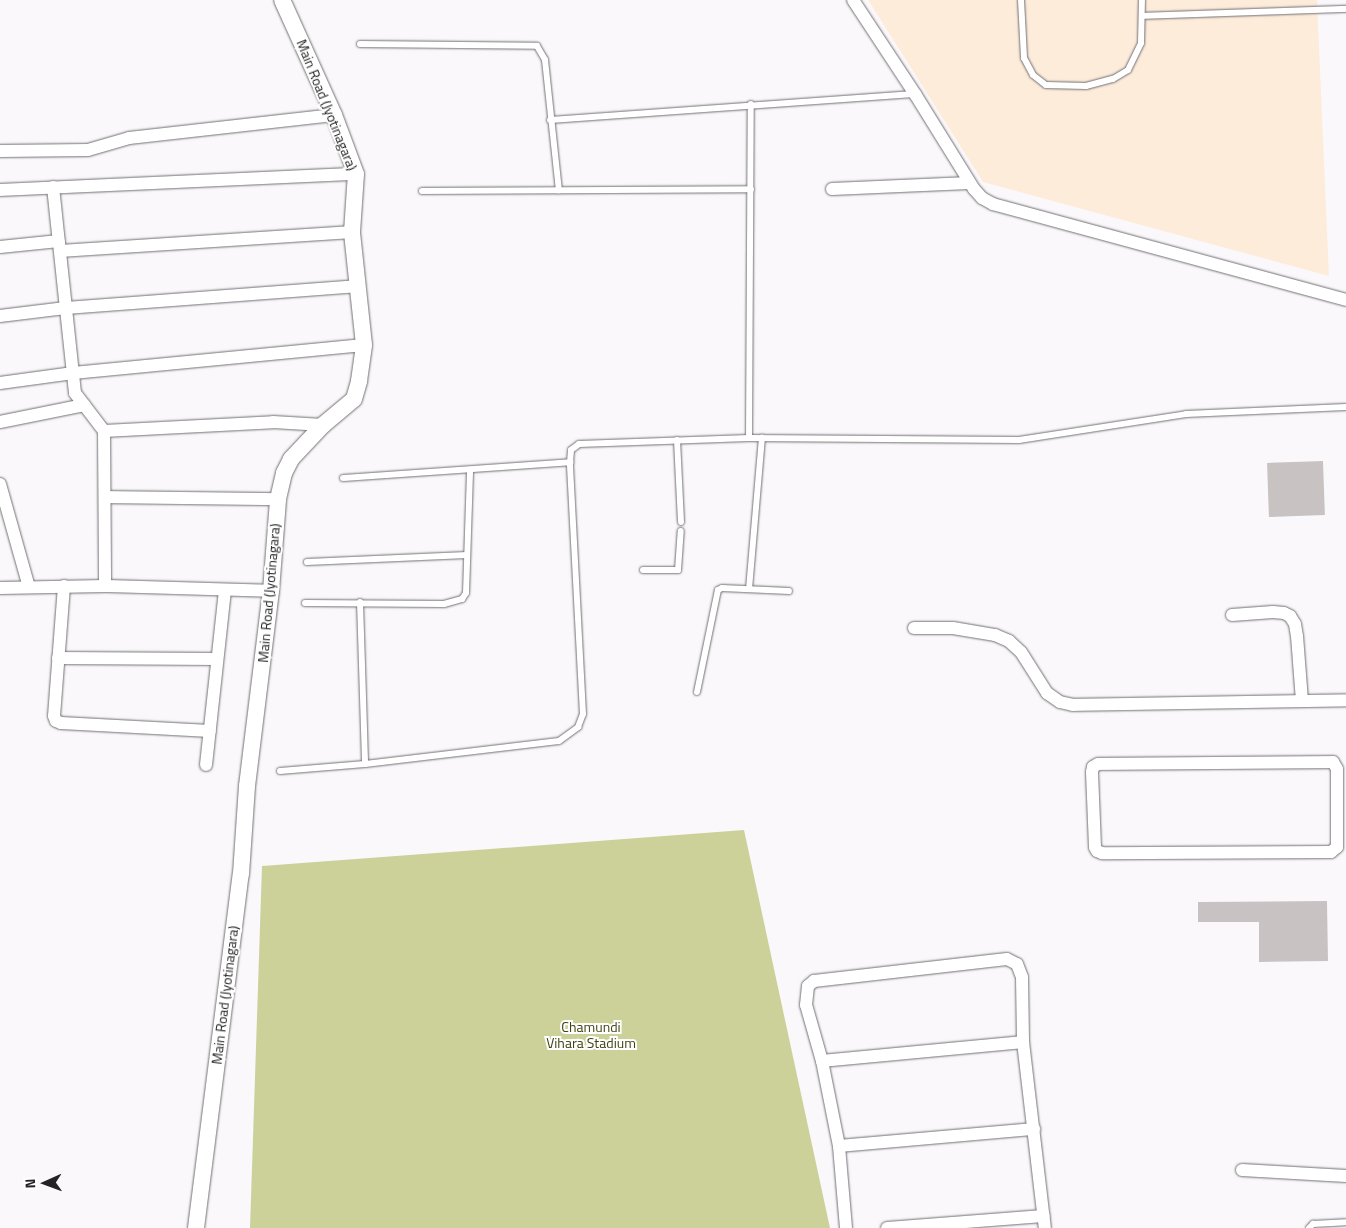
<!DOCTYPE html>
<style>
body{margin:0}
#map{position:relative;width:1346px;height:1228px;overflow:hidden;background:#fbf8fc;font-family:"Titillium Web",sans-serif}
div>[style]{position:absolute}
.commercial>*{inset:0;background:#feecdb}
.green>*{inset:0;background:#ccd19a}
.building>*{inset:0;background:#c8c2c2;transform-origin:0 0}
.roads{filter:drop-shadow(0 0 1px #726f73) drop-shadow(0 0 1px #726f73)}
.service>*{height:6px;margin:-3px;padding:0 3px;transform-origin:3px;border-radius:3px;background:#fff}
.minor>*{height:12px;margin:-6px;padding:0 6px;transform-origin:6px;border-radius:6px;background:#fff}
.tertiary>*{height:16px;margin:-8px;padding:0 8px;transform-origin:8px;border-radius:8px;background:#fff}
span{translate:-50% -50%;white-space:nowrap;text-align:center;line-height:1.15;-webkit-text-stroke:4px #fff;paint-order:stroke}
.street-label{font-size:14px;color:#242324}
.park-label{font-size:14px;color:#3e410f}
.north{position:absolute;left:20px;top:1158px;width:50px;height:50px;-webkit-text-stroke:4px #fff;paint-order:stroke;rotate:268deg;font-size:14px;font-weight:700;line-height:20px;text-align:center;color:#242324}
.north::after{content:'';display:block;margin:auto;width:18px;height:22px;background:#242324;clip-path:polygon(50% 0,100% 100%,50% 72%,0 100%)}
</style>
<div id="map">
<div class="commercial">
<div style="clip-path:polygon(868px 0,1317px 0,1329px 276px,983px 182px)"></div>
</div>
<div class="green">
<div style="clip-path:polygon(744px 830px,830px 1228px,250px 1228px,262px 866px)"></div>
</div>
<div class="building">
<div style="left:1323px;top:461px;width:54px;height:56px;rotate:88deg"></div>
<div style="clip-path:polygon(1327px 901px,1328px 961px,1259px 962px,1259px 922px,1198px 922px,1198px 902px)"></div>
</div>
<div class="roads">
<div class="service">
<div style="left:1021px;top:0;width:58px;rotate:87deg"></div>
<div style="left:1024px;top:58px;width:19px;rotate:62deg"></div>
<div style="left:1033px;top:75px;width:16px;rotate:38deg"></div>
<div style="left:1046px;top:85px;width:40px;rotate:1.4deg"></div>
<div style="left:1086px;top:86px;width:28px;rotate:-15deg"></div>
<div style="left:1113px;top:79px;width:17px;rotate:-31deg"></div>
<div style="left:1128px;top:70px;width:30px;rotate:-64deg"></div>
<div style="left:1141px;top:43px;width:43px;rotate:-88.7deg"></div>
<div style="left:1142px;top:16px;width:204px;rotate:-2deg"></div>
<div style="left:360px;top:44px;width:177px;rotate:0.6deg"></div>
<div style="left:537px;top:46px;width:16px;rotate:60deg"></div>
<div style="left:545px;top:60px;width:131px;rotate:83.9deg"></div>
<div style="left:550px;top:120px;width:365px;rotate:-4.1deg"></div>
<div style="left:422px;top:191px;width:329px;rotate:-0.3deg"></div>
<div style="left:749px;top:438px;width:334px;rotate:-89.7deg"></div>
<div style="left:677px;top:440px;width:82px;rotate:87.2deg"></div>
<div style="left:343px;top:478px;width:228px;rotate:-4deg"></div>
<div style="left:307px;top:562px;width:160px;rotate:-2.5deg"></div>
<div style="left:643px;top:570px;width:35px"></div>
<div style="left:678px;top:570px;width:39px;rotate:-86deg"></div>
<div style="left:749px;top:589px;width:152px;rotate:-85.1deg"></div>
<div style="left:360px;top:602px;width:162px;rotate:88.2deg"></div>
<div style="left:305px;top:603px;width:139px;rotate:0.4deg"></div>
<div style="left:444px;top:604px;width:19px;rotate:-16deg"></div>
<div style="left:462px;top:599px;width:7px;rotate:-56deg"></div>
<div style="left:466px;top:593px;width:123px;rotate:-88.1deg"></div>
<div style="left:697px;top:692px;width:104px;rotate:-78.4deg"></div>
<div style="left:718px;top:590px;width:4px;rotate:-27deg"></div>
<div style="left:722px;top:588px;width:67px;rotate:2.6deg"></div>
<div style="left:280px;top:771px;width:85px;rotate:-4.7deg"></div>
<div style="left:365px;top:764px;width:195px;rotate:-6.8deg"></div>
<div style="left:559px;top:741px;width:24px;rotate:-36deg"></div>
<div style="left:578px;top:727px;width:14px;rotate:-69deg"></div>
<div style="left:583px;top:714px;width:252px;rotate:-93deg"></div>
<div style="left:570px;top:462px;width:12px;rotate:-85deg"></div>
<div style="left:571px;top:450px;width:10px;rotate:-37deg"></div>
<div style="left:579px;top:444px;width:170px;rotate:-2deg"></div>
<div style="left:749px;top:438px;width:270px;rotate:0.4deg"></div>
<div style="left:1019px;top:440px;width:169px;rotate:-8.8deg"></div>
<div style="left:1186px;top:414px;width:160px;rotate:-2.5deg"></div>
<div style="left:1309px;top:1228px;width:6px;rotate:-45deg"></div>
<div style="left:1313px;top:1224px;width:33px;rotate:-3deg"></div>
</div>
<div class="minor">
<div style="left:853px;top:0;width:113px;rotate:56.6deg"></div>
<div style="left:915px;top:94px;width:112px;rotate:58.2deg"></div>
<div style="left:974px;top:189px;width:12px;rotate:48deg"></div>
<div style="left:982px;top:198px;width:13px;rotate:29deg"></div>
<div style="left:993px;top:204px;width:366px;rotate:15.2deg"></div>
<div style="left:0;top:151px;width:88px;rotate:-0.7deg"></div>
<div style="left:88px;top:150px;width:43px;rotate:-16.3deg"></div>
<div style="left:129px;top:138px;width:206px;rotate:-6.4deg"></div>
<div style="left:53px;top:187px;width:207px;rotate:83.9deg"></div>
<div style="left:75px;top:393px;width:48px;rotate:52.7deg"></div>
<div style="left:104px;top:431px;width:155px;rotate:89.6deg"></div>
<div style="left:832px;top:189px;width:137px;rotate:-2.5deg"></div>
<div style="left:0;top:190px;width:356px;rotate:-2.6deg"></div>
<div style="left:0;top:247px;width:59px;rotate:-5.8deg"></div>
<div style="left:60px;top:251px;width:293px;rotate:-3.7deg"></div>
<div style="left:0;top:316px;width:66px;rotate:-6.9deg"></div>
<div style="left:66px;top:308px;width:294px;rotate:-4.3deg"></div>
<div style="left:0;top:383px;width:74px;rotate:-7.8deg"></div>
<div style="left:73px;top:373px;width:292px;rotate:-5.5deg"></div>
<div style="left:0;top:422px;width:86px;rotate:-11.4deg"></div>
<div style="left:104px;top:431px;width:169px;rotate:-3deg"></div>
<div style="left:273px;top:422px;width:50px;rotate:3.4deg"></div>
<div style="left:0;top:484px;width:107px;rotate:74.3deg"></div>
<div style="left:106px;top:497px;width:172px;rotate:0.7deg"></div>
<div style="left:64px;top:586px;width:130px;rotate:94.4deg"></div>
<div style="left:54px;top:716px;width:5px;rotate:68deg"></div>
<div style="left:56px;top:721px;width:5px;rotate:22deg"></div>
<div style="left:61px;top:723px;width:149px;rotate:3.1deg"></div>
<div style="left:0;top:588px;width:105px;rotate:-1.1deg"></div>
<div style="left:105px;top:586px;width:166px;rotate:1.7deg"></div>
<div style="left:1232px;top:615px;width:41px;rotate:-4.2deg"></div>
<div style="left:1273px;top:612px;width:11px;rotate:5deg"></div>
<div style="left:1284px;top:613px;width:7px;rotate:27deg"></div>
<div style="left:1290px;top:616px;width:9px;rotate:58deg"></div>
<div style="left:1295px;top:624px;width:12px;rotate:81deg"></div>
<div style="left:1297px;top:636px;width:65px;rotate:85.6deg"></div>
<div style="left:914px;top:628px;width:39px"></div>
<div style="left:953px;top:628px;width:43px;rotate:9.5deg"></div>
<div style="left:995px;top:635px;width:15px;rotate:23deg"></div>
<div style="left:1009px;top:641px;width:16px;rotate:43deg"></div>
<div style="left:1021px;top:652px;width:49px;rotate:57.6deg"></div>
<div style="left:1047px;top:693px;width:16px;rotate:35deg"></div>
<div style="left:1060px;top:702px;width:13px;rotate:13deg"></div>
<div style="left:1073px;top:705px;width:273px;rotate:-1deg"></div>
<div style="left:58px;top:658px;width:159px;rotate:0.4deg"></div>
<div style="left:1333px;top:762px;width:8px;rotate:60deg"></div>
<div style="left:1337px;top:769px;width:78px;rotate:90deg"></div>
<div style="left:1337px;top:847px;width:8px;rotate:140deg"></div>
<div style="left:1331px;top:852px;width:229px;rotate:179.7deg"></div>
<div style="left:1102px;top:853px;width:5px;rotate:-158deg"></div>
<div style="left:1097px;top:851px;width:4px;rotate:-117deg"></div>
<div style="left:1095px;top:847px;width:75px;rotate:-92.3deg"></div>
<div style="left:1092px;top:772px;width:5px;rotate:-79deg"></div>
<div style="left:1093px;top:767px;width:6px;rotate:-31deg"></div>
<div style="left:1098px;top:764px;width:235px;rotate:-0.5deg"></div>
<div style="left:206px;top:765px;width:176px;rotate:-83.8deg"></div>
<div style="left:822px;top:1061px;width:202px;rotate:-5.4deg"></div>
<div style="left:839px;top:1146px;width:196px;rotate:-5deg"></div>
<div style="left:1242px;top:1170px;width:104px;rotate:3.3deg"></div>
<div style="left:846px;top:1228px;width:82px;rotate:-94.9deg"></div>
<div style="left:839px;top:1146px;width:87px;rotate:-101.3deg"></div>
<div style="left:822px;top:1061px;width:58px;rotate:-105.9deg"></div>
<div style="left:806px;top:1005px;width:19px;rotate:-84deg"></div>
<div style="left:808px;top:986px;width:8px;rotate:-40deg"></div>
<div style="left:814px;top:981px;width:194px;rotate:-6.5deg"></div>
<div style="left:1007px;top:959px;width:11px;rotate:27deg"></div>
<div style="left:1017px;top:964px;width:14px;rotate:69deg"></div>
<div style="left:1022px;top:977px;width:65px;rotate:89.1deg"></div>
<div style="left:1023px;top:1042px;width:187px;rotate:83.3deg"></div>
<div style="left:887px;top:1228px;width:157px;rotate:-4.4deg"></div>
</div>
<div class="tertiary">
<div style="left:196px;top:1228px;width:357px;rotate:-82.8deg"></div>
<div style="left:241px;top:874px;width:88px;rotate:-86.1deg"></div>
<div style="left:247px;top:786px;width:196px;rotate:-83deg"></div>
<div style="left:271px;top:591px;width:92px;rotate:-85.6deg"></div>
<div style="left:278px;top:499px;width:27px;rotate:-77deg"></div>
<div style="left:284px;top:473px;width:16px;rotate:-63deg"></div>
<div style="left:291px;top:459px;width:47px;rotate:-46.7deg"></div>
<div style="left:323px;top:425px;width:40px;rotate:-40deg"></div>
<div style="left:354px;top:399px;width:19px;rotate:-74deg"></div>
<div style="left:359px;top:381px;width:36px;rotate:-82deg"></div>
<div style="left:364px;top:345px;width:114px;rotate:-96.1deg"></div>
<div style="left:352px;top:232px;width:58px;rotate:-86.1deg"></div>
<div style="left:356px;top:174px;width:63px;rotate:-110.4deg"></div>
<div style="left:334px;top:115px;width:126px;rotate:-114.3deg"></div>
</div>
</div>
<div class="street-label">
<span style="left:327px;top:105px;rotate:68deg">Main Road (Jyotinagara)</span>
<span style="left:269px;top:593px;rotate:-85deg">Main Road (Jyotinagara)</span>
<span style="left:225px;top:995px;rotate:-83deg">Main Road (Jyotinagara)</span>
</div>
<div class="park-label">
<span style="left:591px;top:1035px">Chamundi<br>Vihara Stadium</span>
</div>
<div class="north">N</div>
</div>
